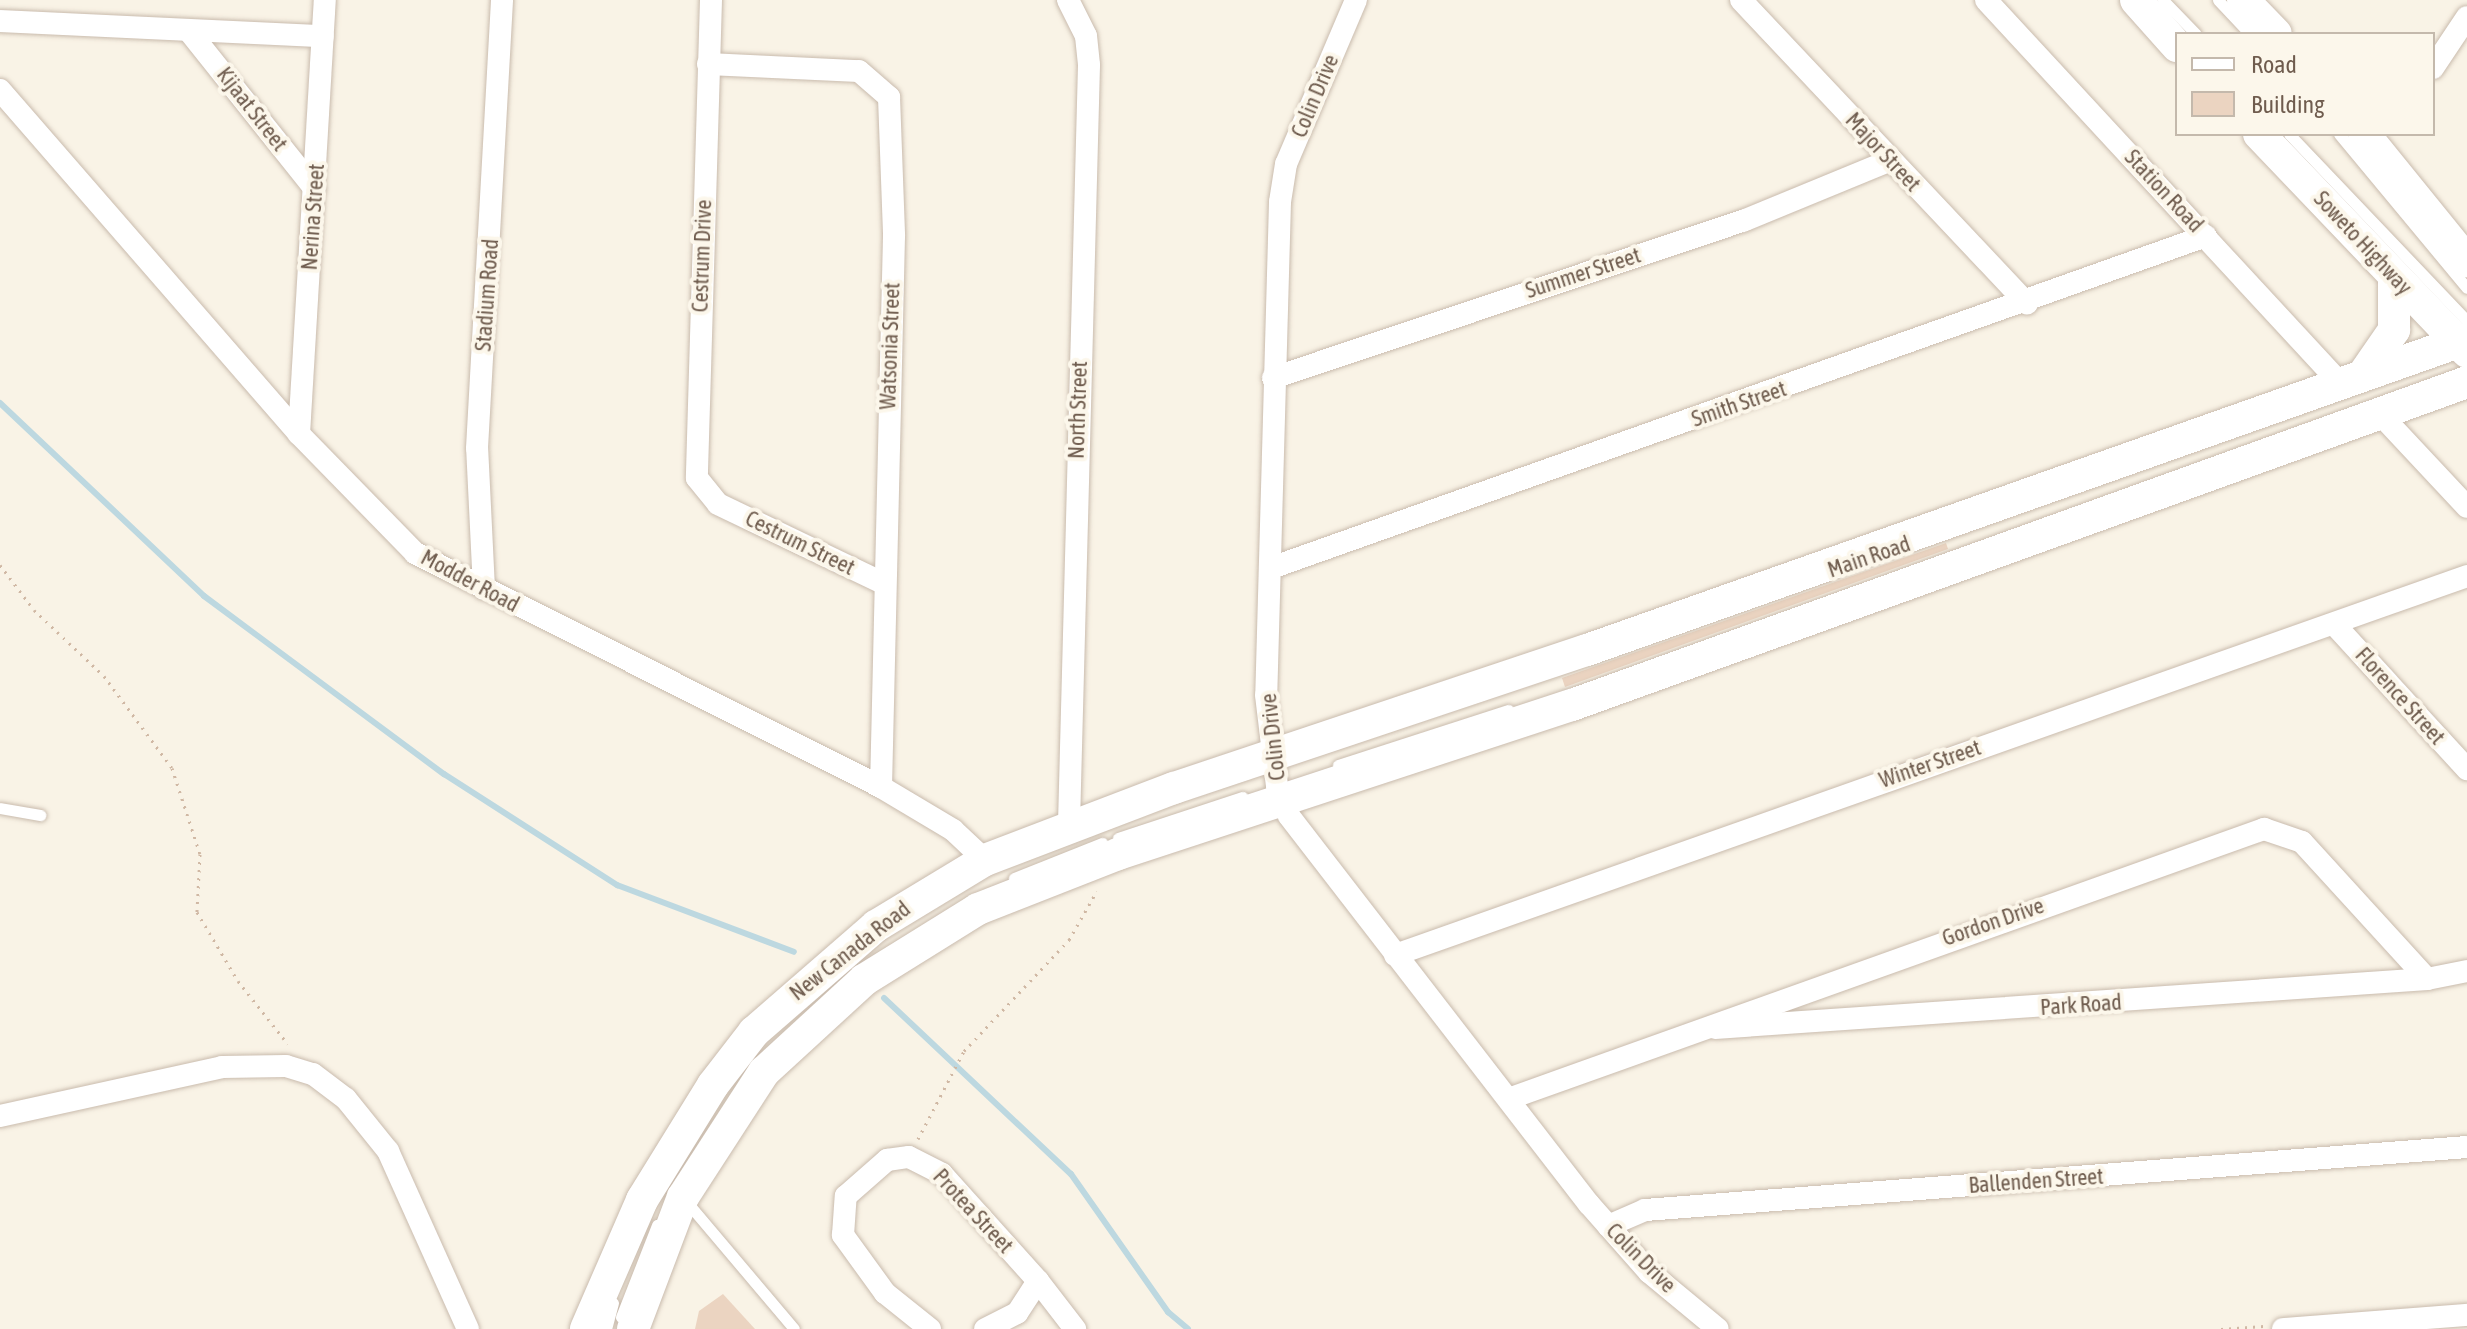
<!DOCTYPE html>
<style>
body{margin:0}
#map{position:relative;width:2467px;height:1329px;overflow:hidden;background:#f9f3e6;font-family:"Asap Condensed",sans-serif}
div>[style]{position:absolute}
.stream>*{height:6px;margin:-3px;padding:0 3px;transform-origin:3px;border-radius:3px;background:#bdd8e0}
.building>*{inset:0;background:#ebd4c1}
.path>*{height:3px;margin-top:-1.5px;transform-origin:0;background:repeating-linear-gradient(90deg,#d0b8a4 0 2px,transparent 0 8px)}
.roads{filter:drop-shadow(0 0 2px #c9bbad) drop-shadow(0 0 2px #c9bbad)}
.lane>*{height:11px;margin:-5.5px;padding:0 5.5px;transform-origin:5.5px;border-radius:5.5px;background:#fff}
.street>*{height:22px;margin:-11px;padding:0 11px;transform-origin:11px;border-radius:11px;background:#fff}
.secondary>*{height:32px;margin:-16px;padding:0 16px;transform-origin:16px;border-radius:16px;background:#fff}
span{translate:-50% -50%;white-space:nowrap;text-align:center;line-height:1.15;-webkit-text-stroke:8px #fcf7eb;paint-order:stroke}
.street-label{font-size:22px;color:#6f5c4e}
.legend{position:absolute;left:2175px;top:32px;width:260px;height:104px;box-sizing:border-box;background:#fcf7eb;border:2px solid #c4b9ac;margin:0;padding:10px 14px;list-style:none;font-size:24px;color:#6f5c4e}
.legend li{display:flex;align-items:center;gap:16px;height:40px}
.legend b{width:40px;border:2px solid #c4b9ac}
</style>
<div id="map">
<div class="stream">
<div style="left:0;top:403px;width:281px;rotate:43.4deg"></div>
<div style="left:204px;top:596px;width:299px;rotate:36.6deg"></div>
<div style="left:444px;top:774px;width:206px;rotate:32.7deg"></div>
<div style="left:617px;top:885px;width:189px;rotate:20.7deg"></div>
<div style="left:884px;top:998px;width:257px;rotate:43.3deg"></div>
<div style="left:1071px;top:1174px;width:169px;rotate:54.9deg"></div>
<div style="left:1168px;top:1312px;width:26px;rotate:40deg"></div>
</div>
<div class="building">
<div style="clip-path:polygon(1946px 543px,1948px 549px,1565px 687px,1562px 678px)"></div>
<div style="clip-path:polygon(723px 1294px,755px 1329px,695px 1329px,699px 1311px)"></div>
</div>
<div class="path">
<div style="left:0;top:565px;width:56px;rotate:52.9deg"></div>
<div style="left:34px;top:610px;width:96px;rotate:43.3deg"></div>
<div style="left:104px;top:676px;width:114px;rotate:53.5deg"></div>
<div style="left:172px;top:768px;width:90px;rotate:72deg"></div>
<div style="left:200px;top:854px;width:58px;rotate:93deg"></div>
<div style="left:197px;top:912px;width:80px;rotate:59.3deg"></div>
<div style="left:238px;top:981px;width:80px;rotate:51.6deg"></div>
<div style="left:918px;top:1139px;width:99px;rotate:-62.4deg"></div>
<div style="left:964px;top:1051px;width:153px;rotate:-46.6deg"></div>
<div style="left:1069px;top:940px;width:56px;rotate:-60.3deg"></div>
<div style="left:2221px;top:1329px;width:43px;rotate:-4deg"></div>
</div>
<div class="roads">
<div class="lane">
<div style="left:2163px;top:0;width:47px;rotate:45.9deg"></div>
<div style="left:2218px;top:0;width:47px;rotate:46.7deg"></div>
<div style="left:2289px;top:134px;width:258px;rotate:46.4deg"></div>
<div style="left:2339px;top:134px;width:200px;rotate:50.3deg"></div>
<div style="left:1338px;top:765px;width:179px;rotate:-17.9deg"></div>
<div style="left:0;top:808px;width:41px;rotate:9.9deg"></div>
<div style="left:1118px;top:838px;width:131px;rotate:-18.3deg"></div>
<div style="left:1014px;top:878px;width:95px;rotate:-21.7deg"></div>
<div style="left:686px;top:1201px;width:167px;rotate:49.8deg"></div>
<div style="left:621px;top:1317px;width:99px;rotate:-68.6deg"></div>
<div style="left:606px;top:1329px;width:27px;rotate:-75deg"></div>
</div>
<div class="street">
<div style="left:711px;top:0;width:478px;rotate:91.7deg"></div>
<div style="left:697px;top:478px;width:33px;rotate:51deg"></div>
<div style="left:718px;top:504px;width:183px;rotate:25.6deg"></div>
<div style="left:1068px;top:0;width:40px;rotate:63.4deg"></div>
<div style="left:1086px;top:36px;width:29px;rotate:84deg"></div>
<div style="left:1089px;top:65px;width:761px;rotate:91.51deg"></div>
<div style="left:1356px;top:0;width:178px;rotate:113.1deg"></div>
<div style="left:1286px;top:164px;width:38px;rotate:99deg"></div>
<div style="left:1280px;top:202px;width:493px;rotate:91.6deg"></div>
<div style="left:1266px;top:695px;width:92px;rotate:83.1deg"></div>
<div style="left:1277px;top:786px;width:32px;rotate:68deg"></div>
<div style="left:1289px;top:816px;width:490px;rotate:52.3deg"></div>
<div style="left:1589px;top:1204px;width:91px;rotate:48.6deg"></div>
<div style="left:1649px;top:1272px;width:89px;rotate:39.6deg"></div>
<div style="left:1741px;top:0;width:417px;rotate:46.7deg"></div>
<div style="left:1986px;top:0;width:522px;rotate:47.25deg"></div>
<div style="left:0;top:21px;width:323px;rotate:2.7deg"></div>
<div style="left:188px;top:30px;width:203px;rotate:51.4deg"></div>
<div style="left:708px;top:64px;width:151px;rotate:2.7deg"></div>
<div style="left:859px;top:71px;width:40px;rotate:41deg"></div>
<div style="left:889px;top:97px;width:139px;rotate:87.9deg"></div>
<div style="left:894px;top:236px;width:551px;rotate:91.35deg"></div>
<div style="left:2433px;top:68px;width:61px;rotate:-56.3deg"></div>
<div style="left:0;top:90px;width:456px;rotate:49deg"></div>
<div style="left:299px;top:434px;width:166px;rotate:45.7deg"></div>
<div style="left:415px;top:553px;width:521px;rotate:26.66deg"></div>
<div style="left:881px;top:787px;width:84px;rotate:30.8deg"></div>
<div style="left:953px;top:830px;width:44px;rotate:43.2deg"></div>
<div style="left:1273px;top:378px;width:496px;rotate:-18.5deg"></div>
<div style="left:1743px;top:221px;width:160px;rotate:-22.4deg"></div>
<div style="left:2380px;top:414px;width:127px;rotate:46.9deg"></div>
<div style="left:299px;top:434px;width:435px;rotate:-86.6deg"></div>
<div style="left:1271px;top:568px;width:992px;rotate:-19.55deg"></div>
<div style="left:484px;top:589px;width:141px;rotate:-92.8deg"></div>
<div style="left:477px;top:448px;width:449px;rotate:-86.8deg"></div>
<div style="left:2334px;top:624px;width:197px;rotate:47.5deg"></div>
<div style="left:1395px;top:955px;width:1137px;rotate:-19.47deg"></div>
<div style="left:1715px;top:1028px;width:714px;rotate:-3.94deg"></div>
<div style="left:2427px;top:979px;width:41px;rotate:-11.3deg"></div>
<div style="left:1511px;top:1098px;width:800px;rotate:-19.66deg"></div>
<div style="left:2264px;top:829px;width:40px;rotate:18.9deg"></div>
<div style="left:2302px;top:842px;width:185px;rotate:47.6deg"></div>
<div style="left:0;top:1116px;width:227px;rotate:-12.4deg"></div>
<div style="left:222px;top:1067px;width:64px;rotate:-0.9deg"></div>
<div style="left:286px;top:1066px;width:28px;rotate:17deg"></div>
<div style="left:313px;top:1074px;width:41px;rotate:37.1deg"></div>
<div style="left:346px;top:1099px;width:67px;rotate:51.1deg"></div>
<div style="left:388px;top:1151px;width:195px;rotate:65.8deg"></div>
<div style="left:1608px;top:1226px;width:40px;rotate:-23.4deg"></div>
<div style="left:1645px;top:1210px;width:824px;rotate:-4.38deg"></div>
<div style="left:1038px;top:1281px;width:61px;rotate:52.4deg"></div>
<div style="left:930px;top:1329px;width:58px;rotate:-141.3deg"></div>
<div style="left:885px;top:1293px;width:72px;rotate:-125.9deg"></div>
<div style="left:843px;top:1235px;width:39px;rotate:-86deg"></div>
<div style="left:846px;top:1196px;width:55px;rotate:-41.3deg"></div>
<div style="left:887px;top:1160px;width:22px;rotate:-8deg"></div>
<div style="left:909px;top:1157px;width:37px;rotate:27deg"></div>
<div style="left:942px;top:1174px;width:144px;rotate:48.1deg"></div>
<div style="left:1038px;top:1281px;width:38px;rotate:123deg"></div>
<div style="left:1017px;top:1313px;width:36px;rotate:153deg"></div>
<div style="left:2283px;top:1329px;width:185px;rotate:-4.4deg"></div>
</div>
<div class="secondary">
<div style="left:2136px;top:0;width:62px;rotate:48.3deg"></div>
<div style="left:2243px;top:0;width:47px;rotate:45.9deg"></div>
<div style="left:2259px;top:134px;width:301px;rotate:46.3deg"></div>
<div style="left:2364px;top:134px;width:164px;rotate:51deg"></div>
<div style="left:2363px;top:375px;width:55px;rotate:-55.4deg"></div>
<div style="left:2394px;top:330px;width:53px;rotate:-90deg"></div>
<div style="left:586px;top:1329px;width:141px;rotate:-66.5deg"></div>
<div style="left:642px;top:1200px;width:135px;rotate:-58.3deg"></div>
<div style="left:713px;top:1085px;width:67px;rotate:-52.3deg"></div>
<div style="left:754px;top:1032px;width:162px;rotate:-41deg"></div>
<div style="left:876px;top:926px;width:127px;rotate:-31.2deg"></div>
<div style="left:985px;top:860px;width:202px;rotate:-20.9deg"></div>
<div style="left:1174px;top:788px;width:435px;rotate:-18.5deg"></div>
<div style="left:1587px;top:650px;width:933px;rotate:-19.46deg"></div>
<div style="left:633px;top:1329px;width:141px;rotate:-69.3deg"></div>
<div style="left:683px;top:1197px;width:149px;rotate:-57.1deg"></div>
<div style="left:764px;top:1072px;width:136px;rotate:-42.6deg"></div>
<div style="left:864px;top:980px;width:134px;rotate:-31.9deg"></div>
<div style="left:978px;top:909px;width:150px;rotate:-21.4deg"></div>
<div style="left:1118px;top:854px;width:478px;rotate:-18.2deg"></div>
<div style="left:1572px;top:705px;width:952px;rotate:-19.84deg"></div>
</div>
</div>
<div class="street-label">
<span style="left:1315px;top:96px;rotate:-67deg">Colin Drive</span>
<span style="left:252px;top:109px;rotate:52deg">Kijaat Street</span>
<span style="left:1883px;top:152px;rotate:47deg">Major Street</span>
<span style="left:2164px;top:191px;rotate:47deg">Station Road</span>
<span style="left:313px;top:217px;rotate:-86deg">Nerina Street</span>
<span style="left:2363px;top:243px;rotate:47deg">Soweto Highway</span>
<span style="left:702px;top:256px;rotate:-88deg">Cestrum Drive</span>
<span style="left:1583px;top:273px;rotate:-18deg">Summer Street</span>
<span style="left:487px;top:295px;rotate:-86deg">Stadium Road</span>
<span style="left:890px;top:346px;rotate:-88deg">Watsonia Street</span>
<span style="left:1739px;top:404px;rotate:-19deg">Smith Street</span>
<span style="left:1078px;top:410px;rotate:-88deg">North Street</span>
<span style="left:800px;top:543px;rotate:26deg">Cestrum Street</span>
<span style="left:1869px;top:557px;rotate:-19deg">Main Road</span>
<span style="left:470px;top:581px;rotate:28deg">Modder Road</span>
<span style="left:2400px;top:696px;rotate:48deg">Florence Street</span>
<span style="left:1273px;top:737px;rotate:-96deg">Colin Drive</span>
<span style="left:1930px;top:764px;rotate:-19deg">Winter Street</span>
<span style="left:1993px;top:922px;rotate:-19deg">Gordon Drive</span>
<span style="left:850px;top:951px;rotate:-38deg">New Canada Road</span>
<span style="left:2081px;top:1005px;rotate:-4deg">Park Road</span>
<span style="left:2036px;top:1181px;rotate:-4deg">Ballenden Street</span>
<span style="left:973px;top:1211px;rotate:47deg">Protea Street</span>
<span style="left:1641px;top:1258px;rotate:45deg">Colin Drive</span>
</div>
<ul class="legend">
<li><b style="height:10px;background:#fff"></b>Road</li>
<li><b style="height:22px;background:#ebd4c1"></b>Building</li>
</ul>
</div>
